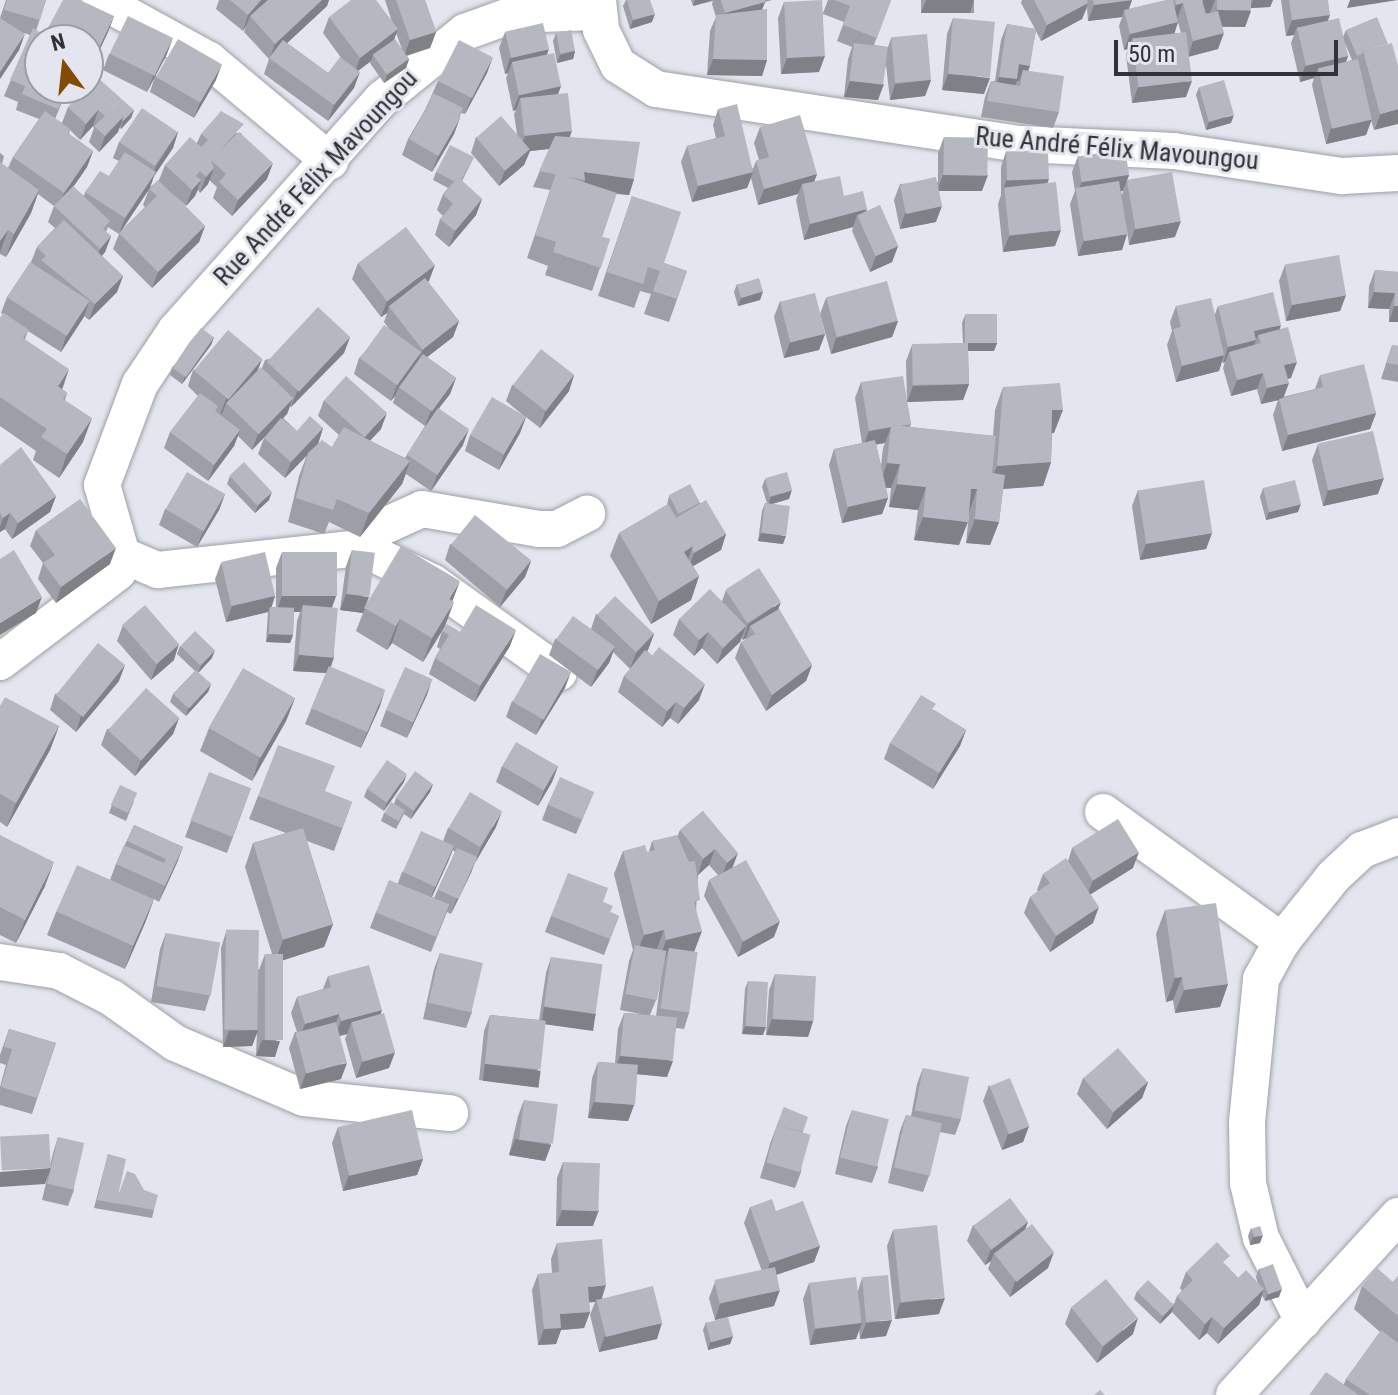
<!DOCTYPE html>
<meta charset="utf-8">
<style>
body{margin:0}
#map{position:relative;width:1398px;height:1395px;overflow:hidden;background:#e3e6ef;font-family:"Roboto Condensed",sans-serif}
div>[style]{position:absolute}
.roads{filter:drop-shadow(0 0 2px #9d9fa8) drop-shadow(0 0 2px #9d9fa8)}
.minor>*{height:36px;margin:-18px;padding:0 18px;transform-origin:18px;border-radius:18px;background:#fff}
.wall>*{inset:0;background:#9d9ea6;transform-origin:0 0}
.shaded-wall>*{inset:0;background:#7f8187;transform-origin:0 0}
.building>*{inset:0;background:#b6b8c1;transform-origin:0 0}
span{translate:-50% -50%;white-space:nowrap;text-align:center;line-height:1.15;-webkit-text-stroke:6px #e3e6ef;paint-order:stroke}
.street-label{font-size:26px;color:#313235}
.north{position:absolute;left:24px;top:24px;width:80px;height:80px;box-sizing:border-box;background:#e3e6ef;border:2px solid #9c9ea5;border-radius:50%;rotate:345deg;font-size:22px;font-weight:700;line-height:32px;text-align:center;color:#313235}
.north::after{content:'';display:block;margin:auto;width:28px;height:36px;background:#844b00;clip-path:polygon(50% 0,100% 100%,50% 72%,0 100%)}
.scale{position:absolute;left:1114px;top:40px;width:224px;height:36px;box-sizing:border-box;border:4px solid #313235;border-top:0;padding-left:10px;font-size:24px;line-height:28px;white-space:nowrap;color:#313235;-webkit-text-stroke:6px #e3e6ef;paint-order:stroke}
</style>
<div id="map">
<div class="roads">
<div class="minor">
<div style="left:100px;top:0;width:124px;rotate:28.8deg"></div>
<div style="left:209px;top:60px;width:158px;rotate:39.9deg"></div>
<div style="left:598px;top:0;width:30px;rotate:84deg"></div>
<div style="left:601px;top:30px;width:39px;rotate:64deg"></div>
<div style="left:618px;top:65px;width:45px;rotate:32.3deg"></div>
<div style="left:656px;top:89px;width:369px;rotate:8.6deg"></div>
<div style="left:1021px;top:144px;width:153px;rotate:2.6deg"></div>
<div style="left:1174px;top:151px;width:170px;rotate:8.5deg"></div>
<div style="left:1342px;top:176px;width:56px;rotate:-3.1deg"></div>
<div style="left:361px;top:548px;width:79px;rotate:25.6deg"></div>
<div style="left:432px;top:582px;width:156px;rotate:35.6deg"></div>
<div style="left:122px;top:555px;width:39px;rotate:23deg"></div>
<div style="left:158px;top:570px;width:204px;rotate:-6.2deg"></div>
<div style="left:361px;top:548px;width:28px;rotate:-46deg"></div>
<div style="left:380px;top:528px;width:46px;rotate:-24.3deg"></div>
<div style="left:422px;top:509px;width:119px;rotate:9.7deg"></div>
<div style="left:539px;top:529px;width:18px"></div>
<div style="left:557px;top:529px;width:34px;rotate:-27deg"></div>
<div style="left:0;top:662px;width:148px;rotate:-37.3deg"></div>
<div style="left:118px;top:572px;width:17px;rotate:-77deg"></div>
<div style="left:122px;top:555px;width:73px;rotate:-105.9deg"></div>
<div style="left:102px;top:485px;width:108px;rotate:-69.4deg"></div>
<div style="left:140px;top:384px;width:65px;rotate:-56.3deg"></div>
<div style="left:176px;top:330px;width:310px;rotate:-48.3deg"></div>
<div style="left:382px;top:99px;width:107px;rotate:-38.9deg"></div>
<div style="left:465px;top:32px;width:50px;rotate:-19.9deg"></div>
<div style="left:512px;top:15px;width:84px;rotate:-2deg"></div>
<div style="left:1103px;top:812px;width:221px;rotate:35.8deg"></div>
<div style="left:0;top:962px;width:60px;rotate:8.7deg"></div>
<div style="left:59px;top:971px;width:59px;rotate:27deg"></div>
<div style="left:112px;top:998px;width:77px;rotate:35.5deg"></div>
<div style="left:175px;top:1043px;width:140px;rotate:23.1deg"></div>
<div style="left:304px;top:1098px;width:147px;rotate:5.9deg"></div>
<div style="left:1303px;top:1321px;width:93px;rotate:-116.8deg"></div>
<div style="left:1261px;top:1238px;width:57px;rotate:-103.3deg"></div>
<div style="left:1248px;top:1183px;width:61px;rotate:-90.9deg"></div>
<div style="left:1247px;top:1122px;width:144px;rotate:-84.4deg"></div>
<div style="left:1261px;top:979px;width:43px;rotate:-61.1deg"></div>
<div style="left:1282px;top:941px;width:82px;rotate:-51.4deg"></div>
<div style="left:1333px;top:877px;width:40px;rotate:-43deg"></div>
<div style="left:1362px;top:850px;width:39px;rotate:-21deg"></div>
<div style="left:1234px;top:1395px;width:243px;rotate:-47.5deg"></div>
</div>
</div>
<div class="wall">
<div style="clip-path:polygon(evenodd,6px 0,46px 0,36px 31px,46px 36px,49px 26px,114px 16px,108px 32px,92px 66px,88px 64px,88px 40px,40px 40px,40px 88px,68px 88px,55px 119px,62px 123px,68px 107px,134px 110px,131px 118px,121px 129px,119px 127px,118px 132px,99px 152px,89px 142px,94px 128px,93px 126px,80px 140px,70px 130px,69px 134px,93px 151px,87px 167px,73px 187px,84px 196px,85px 192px,109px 176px,119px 161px,113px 158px,119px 142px,178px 132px,173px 148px,154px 176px,149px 188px,159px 180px,165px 165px,197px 143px,201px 134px,241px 133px,267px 179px,232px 216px,213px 198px,217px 187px,209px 180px,208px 184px,200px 193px,198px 190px,195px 196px,186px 206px,171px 192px,205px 226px,199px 242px,152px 288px,113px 249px,119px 234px,108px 227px,106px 232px,111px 236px,105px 252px,102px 256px,123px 276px,117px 292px,89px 320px,84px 316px,61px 352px,28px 331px,25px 339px,62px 389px,67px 393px,65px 400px,83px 442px,59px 478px,33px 460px,36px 451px,0 426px,0 318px,3px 314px,1px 313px,7px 297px,31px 262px,37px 247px,55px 228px,48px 222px,54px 206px,38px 194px,31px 213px,6px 257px,0 254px,0 153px,4px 156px,2px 164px,8px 168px,13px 157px,39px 119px,16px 110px,18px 102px,4px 96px,30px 35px,24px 33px,19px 50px,0 79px,0 18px,6px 0,149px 189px,143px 205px,145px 207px,122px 230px,149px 189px)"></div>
<div style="clip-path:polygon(evenodd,219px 0,329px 0,327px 6px,287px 43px,328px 73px,342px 59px,323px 33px,329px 17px,392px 22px,385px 0,425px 0,436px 32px,430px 48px,407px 56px,409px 59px,406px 68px,384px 83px,370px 63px,371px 61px,358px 71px,354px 88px,328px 121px,264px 74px,269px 59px,244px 32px,246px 26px,243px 31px,216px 9px,219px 0,396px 33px,402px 49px,394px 40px,396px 33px)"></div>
<div style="clip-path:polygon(626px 0,650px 0,652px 22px,630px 29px,623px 6px)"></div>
<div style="clip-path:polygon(691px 0,772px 0,765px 2px,762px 9px,767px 60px,762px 76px,707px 75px,710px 31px,716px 17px,712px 4px,713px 1px,693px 6px)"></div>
<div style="clip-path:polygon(828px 0,891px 0,874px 45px,888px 47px,891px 38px,931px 80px,925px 96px,890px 100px,886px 65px,878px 100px,844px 97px,848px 59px,852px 47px,837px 41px,844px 22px,823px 14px,819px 72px,781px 74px,778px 18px,784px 2px,823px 13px)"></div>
<div style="left:921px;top:0;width:53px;height:13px"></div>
<div style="clip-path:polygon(evenodd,1022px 0,1132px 0,1129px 9px,1167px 0,1273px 0,1270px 7px,1251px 8px,1245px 27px,1222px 27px,1218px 49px,1189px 56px,1186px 97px,1132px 103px,1126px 55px,1128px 49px,1124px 50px,1119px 26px,1122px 17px,1088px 21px,1087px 8px,1082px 19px,1041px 41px,1036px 31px,1028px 70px,1059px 112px,1053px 128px,981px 117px,985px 97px,991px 81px,995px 81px,1001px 40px,1007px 24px,1035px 29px,1021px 3px,1022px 0,1178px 22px,1181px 33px,1174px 33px,1178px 22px)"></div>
<div style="clip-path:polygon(evenodd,1281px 0,1328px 0,1328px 21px,1343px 37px,1346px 30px,1398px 66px,1374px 130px,1371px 120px,1366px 135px,1326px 144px,1312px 85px,1314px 78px,1300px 82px,1291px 43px,1294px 35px,1286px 36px,1281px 0,1344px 41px,1352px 60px,1346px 62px,1348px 56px,1344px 41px)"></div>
<div style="clip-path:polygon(953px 18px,984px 94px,942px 90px,947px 34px)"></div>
<div style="clip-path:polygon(505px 32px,547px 55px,561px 86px,558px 94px,570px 137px,634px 179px,629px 195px,616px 194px,602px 237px,610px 239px,592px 291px,545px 275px,548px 266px,527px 258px,550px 190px,533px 187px,549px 149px,530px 151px,524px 165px,499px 186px,471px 153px,476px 137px,517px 134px,514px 114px,516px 110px,513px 111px,506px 78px,508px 73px,505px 74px,499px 48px)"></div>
<div style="clip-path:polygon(556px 33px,575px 51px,573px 59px,557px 63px,553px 41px)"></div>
<div style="clip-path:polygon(109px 54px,167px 54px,155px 76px,216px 80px,194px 118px,150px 92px,155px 76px,147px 92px,103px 70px)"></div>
<div style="clip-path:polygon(487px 73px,465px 114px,461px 113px,454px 134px,432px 172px,402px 155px,408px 139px,425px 110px,438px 81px)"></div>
<div style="clip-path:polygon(1199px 87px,1231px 123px,1206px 130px,1196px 95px)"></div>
<div style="clip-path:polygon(718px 109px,753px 169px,756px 161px,759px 160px,754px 143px,760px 127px,817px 174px,814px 182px,844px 196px,866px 211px,898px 246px,892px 262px,870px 272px,852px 231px,853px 227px,804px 240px,796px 200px,798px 194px,758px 205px,751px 178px,747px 188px,692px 202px,681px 162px,687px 146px,716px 138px,713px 125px)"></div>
<div style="clip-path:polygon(944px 137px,982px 191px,939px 191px,936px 222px,900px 229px,894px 200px,900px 184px,938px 182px,938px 153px)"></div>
<div style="clip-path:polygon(1006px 151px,1047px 183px,1055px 246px,1003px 252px,998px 204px,1001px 195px,1001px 167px)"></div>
<div style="clip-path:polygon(1078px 156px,1129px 175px,1123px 191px,1121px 191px,1122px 195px,1127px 180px,1175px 237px,1129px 245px,1126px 223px,1127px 234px,1122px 250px,1078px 256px,1070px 204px,1075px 191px,1072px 172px)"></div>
<div style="clip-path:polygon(474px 157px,462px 181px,482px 199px,476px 215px,449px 247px,435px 235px,440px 219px,443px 216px,437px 210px,443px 194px,448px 188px,433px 180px,436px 172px)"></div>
<div style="clip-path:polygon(632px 196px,664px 263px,687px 271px,669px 322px,644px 314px,651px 294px,640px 291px,634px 308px,598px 296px)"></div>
<div style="clip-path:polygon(358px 263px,429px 281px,428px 282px,459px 321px,453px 337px,427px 357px,456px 378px,450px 394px,439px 408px,463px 445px,431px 491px,406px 474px,402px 484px,360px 537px,329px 522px,324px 534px,288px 522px,299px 476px,307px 455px,285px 478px,258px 454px,264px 438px,267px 434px,252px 450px,238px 436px,234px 446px,208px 481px,164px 448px,170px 432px,198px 396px,188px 386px,193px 370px,262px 359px,257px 372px,262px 368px,265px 360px,350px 337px,344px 353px,291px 407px,290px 406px,287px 414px,283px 418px,297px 431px,323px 428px,318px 444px,332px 447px,339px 435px,318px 416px,324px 400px,381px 429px,370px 441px,405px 458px,425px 426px,393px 403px,395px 396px,391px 401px,354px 374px,359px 358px,389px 329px,384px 322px,387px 313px,381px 317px,352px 279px)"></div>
<div style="clip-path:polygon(1285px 265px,1346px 295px,1340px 311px,1286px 321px,1279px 281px)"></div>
<div style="clip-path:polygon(1375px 270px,1398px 272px,1398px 322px,1389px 322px,1389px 309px,1368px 308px,1369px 286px)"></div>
<div style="clip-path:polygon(737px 284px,763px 291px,760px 300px,738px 306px,734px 292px)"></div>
<div style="clip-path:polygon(826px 298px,898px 321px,892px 337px,831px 354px,820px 314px)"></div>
<div style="clip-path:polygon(780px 301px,825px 334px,819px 350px,784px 358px,774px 317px)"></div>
<div style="clip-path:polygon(1176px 306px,1215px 314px,1218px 306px,1280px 329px,1291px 378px,1288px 379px,1283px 397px,1315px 389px,1320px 375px,1376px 413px,1370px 429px,1282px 451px,1273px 415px,1278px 400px,1261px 404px,1257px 389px,1231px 396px,1223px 368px,1225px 362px,1223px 363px,1222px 361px,1219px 371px,1176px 382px,1167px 345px,1172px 331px,1170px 322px)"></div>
<div style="clip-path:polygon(evenodd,965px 315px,997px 343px,994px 351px,968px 351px,969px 384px,963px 400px,907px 402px,911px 424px,910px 427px,993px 436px,995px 410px,1003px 387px,1054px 433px,1052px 433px,1051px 462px,1043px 486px,1003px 489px,999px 522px,990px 545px,966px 543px,969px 513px,959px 545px,914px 540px,918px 510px,889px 507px,891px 488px,886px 488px,888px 498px,882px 514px,842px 523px,829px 465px,834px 449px,862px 443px,855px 398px,861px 382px,907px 401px,906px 361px,912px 345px,963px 343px,962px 323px,965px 315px,885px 443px,883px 448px,881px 466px,876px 444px,885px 443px)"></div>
<div style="clip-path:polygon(214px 337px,211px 345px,182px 384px,170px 375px,172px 367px)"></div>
<div style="clip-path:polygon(1392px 345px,1398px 346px,1398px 382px,1381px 379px)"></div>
<div style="clip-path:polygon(574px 375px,569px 391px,540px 428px,526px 417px,520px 433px,499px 470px,465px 451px,470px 435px,523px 415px,506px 401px,512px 385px)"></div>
<div style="clip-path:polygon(1318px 444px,1378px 494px,1323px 506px,1312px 460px)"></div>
<div style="clip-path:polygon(0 465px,56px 496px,50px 512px,12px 539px,5px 529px,0 532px)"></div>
<div style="clip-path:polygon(230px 476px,269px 500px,255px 513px,227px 484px)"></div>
<div style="clip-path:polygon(765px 479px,789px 499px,772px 504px,783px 544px,758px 541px,762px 511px,765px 503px,767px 503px,762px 487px)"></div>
<div style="clip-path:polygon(1263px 488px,1298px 512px,1266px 520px,1260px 497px)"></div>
<div style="clip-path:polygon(1138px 490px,1212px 533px,1206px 549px,1140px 560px,1132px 506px)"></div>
<div style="clip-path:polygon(225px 494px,219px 510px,197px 547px,159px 525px,165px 509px)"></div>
<div style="clip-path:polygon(669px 496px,700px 503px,726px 534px,721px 550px,693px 566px,699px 576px,691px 600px,651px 624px,610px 556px,619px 533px,667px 505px)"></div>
<div style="clip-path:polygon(36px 530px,110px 564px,56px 603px,38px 579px,43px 563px,30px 546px)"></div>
<div style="clip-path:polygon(450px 544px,531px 561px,525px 577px,500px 607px,445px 560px)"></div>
<div style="clip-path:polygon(352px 550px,365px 606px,452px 601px,445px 626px,423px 662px,392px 643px,387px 650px,356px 631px,363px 613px,340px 610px,346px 566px)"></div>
<div style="clip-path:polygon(282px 552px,336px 596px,332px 608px,334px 657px,331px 667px,380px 706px,361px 748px,305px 724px,326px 673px,293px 671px,297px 621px,300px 612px,294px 612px,293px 635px,290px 643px,266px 642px,268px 612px,226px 622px,215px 579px,221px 563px,275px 596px,271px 607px,276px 607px,276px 568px)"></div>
<div style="clip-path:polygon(726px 590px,779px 609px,812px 665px,806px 681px,766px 711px,735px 658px,741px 642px,745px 640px,746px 638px,743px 640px,741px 638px,740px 642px,717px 664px,702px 648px,694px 656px,673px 635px,679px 619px,722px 601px)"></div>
<div style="clip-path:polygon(596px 614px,654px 634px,647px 651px,699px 700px,678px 724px,670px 718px,662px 727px,618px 692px,624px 676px,630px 669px,613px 652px,609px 663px,591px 687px,549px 655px,555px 639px,591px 629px)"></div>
<div style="clip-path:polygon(123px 625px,174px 660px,151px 680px,117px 641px)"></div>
<div style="clip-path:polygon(442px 631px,460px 632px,510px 646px,475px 702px,429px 674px,435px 658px,440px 649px,437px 647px)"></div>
<div style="clip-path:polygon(180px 646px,212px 658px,198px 673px,211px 684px,208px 692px,186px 716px,170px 702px,173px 694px,195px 671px,177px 654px)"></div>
<div style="clip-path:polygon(432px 679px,407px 738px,380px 726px,386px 710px)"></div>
<div style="clip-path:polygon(119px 681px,76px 732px,50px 710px,55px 694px)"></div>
<div style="clip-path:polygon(565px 688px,536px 735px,506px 717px,512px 701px)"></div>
<div style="clip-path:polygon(295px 698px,286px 721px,252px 781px,200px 751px,209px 728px)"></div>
<div style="clip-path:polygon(0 706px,59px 726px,50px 750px,7px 827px,0 822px)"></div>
<div style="clip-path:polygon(934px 710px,966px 730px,960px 746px,933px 789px,884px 759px,890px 743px)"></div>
<div style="clip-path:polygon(179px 718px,173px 734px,135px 776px,101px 745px,107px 729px)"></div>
<div style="clip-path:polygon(502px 766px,558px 766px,552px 782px,538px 806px,496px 782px)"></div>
<div style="clip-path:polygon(404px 782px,384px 811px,364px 797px,367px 789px)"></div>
<div style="clip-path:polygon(433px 784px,430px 792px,411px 819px,404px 814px,396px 829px,381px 821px,384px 813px,394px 804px,396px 798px)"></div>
<div style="clip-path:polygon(251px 788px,227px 853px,185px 837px,191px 821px)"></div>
<div style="clip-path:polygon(326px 792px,352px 802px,334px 851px,307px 841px,333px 924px,324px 947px,282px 960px,275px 1057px,256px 1056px,257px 1033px,252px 1046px,223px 1047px,221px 948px,226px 932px,259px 970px,265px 954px,272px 954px,245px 867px,253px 843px,286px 833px,249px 819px,258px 796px)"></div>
<div style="clip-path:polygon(594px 792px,576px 834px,542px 820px,548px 804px)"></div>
<div style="clip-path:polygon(134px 801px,126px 821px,109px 813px,112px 805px)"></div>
<div style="clip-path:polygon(evenodd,703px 811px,733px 867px,774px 937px,738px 957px,704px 896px,709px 880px,718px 875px,709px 865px,698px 875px,694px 951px,689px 1013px,684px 1029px,676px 1028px,667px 1077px,637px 1074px,634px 1105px,628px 1121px,588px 1118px,592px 1078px,598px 1062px,615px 1063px,618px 1029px,624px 1013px,641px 1014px,620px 1010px,629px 961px,633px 950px,614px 874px,623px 851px,649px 852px,652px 841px,677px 837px,680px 830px,703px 811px,663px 962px,656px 1016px,650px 1015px,656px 1000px,663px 962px)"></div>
<div style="clip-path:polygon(134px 825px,183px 847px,159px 902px,154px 899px,145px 923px,125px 969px,47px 935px,56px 912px,110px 880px,116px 864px)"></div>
<div style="clip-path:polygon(evenodd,496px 827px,474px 863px,451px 914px,447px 912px,431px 952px,370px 928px,376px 912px,398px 883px,402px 872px,443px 841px,448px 828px,496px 827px,453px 850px,455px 852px,434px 898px,432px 897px,453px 850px)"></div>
<div style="clip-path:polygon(0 835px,45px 886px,16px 943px,0 935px)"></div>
<div style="clip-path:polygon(1072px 848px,1133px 868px,1090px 895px,1093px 923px,1050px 952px,1024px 913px,1030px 897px,1038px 891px,1037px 890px,1043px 874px,1068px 861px)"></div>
<div style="clip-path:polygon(603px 902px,610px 912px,619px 916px,604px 955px,545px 932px,551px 916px)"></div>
<div style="clip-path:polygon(1165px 910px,1228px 984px,1220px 1007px,1175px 1013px,1173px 1000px,1166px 1002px,1156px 934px)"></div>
<div style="clip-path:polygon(166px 933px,210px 995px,205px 1011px,151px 1002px,160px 949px)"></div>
<div style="clip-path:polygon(440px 953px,472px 1012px,466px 1028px,423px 1019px,434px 969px)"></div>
<div style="clip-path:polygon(551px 957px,596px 1014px,590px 1030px,545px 1024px,535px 1087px,479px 1080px,484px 1031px,490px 1015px,539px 1020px,546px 973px)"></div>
<div style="clip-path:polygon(775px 974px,813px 1021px,808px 1037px,766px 1035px,769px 990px)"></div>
<div style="clip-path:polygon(328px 976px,382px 1010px,380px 1015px,395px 1052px,389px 1068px,356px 1078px,345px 1039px,347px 1034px,340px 1036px,341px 1079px,300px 1089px,289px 1048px,295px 1032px,297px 1032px,291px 1013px,297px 997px,323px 989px)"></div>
<div style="clip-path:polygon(748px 981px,763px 1035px,742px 1034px,745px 989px)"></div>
<div style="clip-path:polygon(9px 1029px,56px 1043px,32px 1114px,0 1105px,0 1087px,6px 1065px,0 1063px,0 1055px)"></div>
<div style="clip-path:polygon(923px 1068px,961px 1119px,955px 1135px,940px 1132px,929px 1176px,923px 1192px,888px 1183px,900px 1131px,906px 1115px,911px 1116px,917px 1084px)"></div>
<div style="clip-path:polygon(1083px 1078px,1148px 1082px,1142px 1098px,1107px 1129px,1077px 1094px)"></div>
<div style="clip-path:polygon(989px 1085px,1029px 1126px,1023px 1142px,1002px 1150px,983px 1101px)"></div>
<div style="clip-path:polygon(524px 1100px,551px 1145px,545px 1161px,509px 1155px,518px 1116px)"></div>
<div style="clip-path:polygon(784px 1107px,803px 1132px,801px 1172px,795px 1188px,760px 1178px,771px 1141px)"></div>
<div style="clip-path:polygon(852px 1110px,878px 1167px,872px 1183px,835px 1174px,846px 1126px)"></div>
<div style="clip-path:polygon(338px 1127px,423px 1159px,417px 1175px,343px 1191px,332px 1143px)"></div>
<div style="clip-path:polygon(58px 1137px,74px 1190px,68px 1206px,42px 1200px,53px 1153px)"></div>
<div style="clip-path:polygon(108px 1154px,119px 1194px,154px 1210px,152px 1218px,94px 1208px)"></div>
<div style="clip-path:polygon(563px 1162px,593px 1226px,556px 1226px,557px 1178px)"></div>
<div style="clip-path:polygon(750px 1207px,776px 1211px,820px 1246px,814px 1262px,776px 1275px,774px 1306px,715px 1320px,709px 1298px,715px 1282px,762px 1271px,744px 1223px)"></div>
<div style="clip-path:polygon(1028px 1222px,1025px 1229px,1048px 1268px,1010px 1297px,988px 1269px,991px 1261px,985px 1265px,967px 1241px,973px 1225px)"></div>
<div style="clip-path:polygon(1251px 1228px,1260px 1243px,1250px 1245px,1248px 1236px)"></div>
<div style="clip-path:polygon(893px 1230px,939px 1314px,895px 1319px,887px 1246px)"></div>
<div style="clip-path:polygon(557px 1243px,602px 1298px,657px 1339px,599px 1352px,590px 1315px,595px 1302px,589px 1302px,590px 1312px,584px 1328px,561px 1330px,556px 1344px,538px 1345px,532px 1290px,538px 1274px,552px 1273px,551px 1259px)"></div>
<div style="clip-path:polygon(1226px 1265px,1238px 1278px,1258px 1283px,1256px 1277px,1259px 1268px,1279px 1297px,1265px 1301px,1262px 1295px,1259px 1305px,1218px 1344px,1207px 1333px,1199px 1340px,1172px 1312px,1160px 1324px,1134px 1299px,1137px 1291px,1174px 1304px,1177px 1296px,1182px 1291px,1180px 1288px,1186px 1272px)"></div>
<div style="clip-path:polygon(1398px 1276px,1398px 1395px,1309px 1395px,1344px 1384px,1346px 1379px,1380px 1332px,1354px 1309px,1362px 1286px,1393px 1282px)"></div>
<div style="clip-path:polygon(862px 1278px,886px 1336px,860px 1339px,859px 1329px,856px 1339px,810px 1345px,803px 1299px,809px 1283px,858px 1291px)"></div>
<div style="clip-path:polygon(1071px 1308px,1133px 1334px,1097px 1363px,1065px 1324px)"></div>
<div style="clip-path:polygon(706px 1322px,733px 1336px,730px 1344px,708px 1350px,703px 1330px)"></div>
</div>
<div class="shaded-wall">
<div style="clip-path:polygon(261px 0,268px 0,250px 16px,246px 26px,243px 31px,248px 15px)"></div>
<div style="clip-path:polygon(322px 0,329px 0,327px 6px,269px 60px,275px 44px)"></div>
<div style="clip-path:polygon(695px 0,713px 0,693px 6px)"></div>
<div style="clip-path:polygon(926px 0,974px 0,970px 13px,921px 13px)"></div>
<div style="clip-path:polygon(1132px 0,1126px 16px,1124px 10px,1122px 17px,1088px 21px,1094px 5px)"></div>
<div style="clip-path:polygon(1203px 0,1215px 0,1210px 13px,1199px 13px)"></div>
<div style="clip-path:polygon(1253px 0,1273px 0,1270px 7px,1250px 8px)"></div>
<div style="clip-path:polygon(1350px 0,1398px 0,1347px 8px)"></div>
<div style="clip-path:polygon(765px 2px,759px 18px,719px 29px,725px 13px)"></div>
<div style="clip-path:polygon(1088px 3px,1082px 19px,1041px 41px,1047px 25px)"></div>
<div style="clip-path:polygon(1183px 3px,1177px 19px,1170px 21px,1176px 5px)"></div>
<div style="clip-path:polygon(1217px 10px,1251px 11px,1245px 27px,1211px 26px)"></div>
<div style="clip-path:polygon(655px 14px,652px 22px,630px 29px,633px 20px)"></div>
<div style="clip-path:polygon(1330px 15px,1324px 31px,1297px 27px,1294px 35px,1286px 36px,1292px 20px)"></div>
<div style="clip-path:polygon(114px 16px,108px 32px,92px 66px,98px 50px)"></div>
<div style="clip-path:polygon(1178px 22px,1173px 38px,1132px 39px,1128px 49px,1124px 50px,1130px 34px)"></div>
<div style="clip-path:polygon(398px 29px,392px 45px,373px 55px,371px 61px,354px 74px,360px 58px)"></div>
<div style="clip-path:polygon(436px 32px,430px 48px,404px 56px,410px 40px)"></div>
<div style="clip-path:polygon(1224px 33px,1218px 49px,1188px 57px,1193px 41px)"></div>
<div style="clip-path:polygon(25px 34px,19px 50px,0 79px,0 72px)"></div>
<div style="clip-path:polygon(173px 38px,167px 54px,147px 92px,153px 76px)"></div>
<div style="clip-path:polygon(549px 49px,543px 65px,512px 62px,508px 73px,505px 74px,510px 58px)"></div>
<div style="clip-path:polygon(575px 51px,573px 59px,557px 63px,560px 55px)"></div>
<div style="clip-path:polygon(825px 56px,819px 72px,781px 74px,787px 58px)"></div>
<div style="clip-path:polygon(1348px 56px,1342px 72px,1318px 69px,1314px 78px,1300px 82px,1305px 66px)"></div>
<div style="clip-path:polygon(493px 57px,487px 73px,465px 114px,471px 98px)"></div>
<div style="clip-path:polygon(409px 59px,406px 68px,384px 83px,387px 75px)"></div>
<div style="clip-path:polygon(713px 59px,767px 60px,762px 76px,707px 75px)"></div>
<div style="clip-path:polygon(222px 64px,216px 80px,194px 118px,200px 102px)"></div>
<div style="clip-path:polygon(1019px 64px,1030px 66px,1024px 82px,1023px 70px,1019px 81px,1017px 81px,1011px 95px,993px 93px,999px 77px)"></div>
<div style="clip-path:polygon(360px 72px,354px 88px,328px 121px,334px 105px)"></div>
<div style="clip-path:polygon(948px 74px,990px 78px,984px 94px,942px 90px)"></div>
<div style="clip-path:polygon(931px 80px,925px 96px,890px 100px,895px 84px)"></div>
<div style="clip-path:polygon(850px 81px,884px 84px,878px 100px,844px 97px)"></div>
<div style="clip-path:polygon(1192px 81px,1186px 97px,1132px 103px,1138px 87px)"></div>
<div style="clip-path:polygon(561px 86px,555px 102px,520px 98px,516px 110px,513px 111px,519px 95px)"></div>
<div style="clip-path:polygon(463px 108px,455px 126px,460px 118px,454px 134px,432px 172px,438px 156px)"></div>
<div style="clip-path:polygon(1398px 109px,1398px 124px,1374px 130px,1380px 114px)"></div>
<div style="clip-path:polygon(98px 110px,93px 126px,80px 140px,86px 124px)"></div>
<div style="clip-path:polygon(134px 110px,131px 118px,121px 129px,123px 121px)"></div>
<div style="clip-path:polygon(1234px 115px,1231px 123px,1206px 130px,1209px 122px)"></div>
<div style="clip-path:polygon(124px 116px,118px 132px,99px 152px,105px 136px)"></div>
<div style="clip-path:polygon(1372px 119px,1366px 135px,1326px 144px,1331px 128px)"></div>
<div style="clip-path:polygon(572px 131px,566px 147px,530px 151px,524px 165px,499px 186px,505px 170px,519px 152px,525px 136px)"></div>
<div style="clip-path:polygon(178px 132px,173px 148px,154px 176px,150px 188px,119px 234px,125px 218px,152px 177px,156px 166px)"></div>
<div style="clip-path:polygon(93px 151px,87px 167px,58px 209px,64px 193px)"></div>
<div style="clip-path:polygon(273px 163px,267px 179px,232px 216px,238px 200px)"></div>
<div style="clip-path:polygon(214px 168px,208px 184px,200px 193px,206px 177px)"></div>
<div style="clip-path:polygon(584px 172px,634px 179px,629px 195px,582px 189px,585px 180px)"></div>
<div style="clip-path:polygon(753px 172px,747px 188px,692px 202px,698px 186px)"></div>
<div style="clip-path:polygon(817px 174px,811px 190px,802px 184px,798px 194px,758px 205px,764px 189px)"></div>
<div style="clip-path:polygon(943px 175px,988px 175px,982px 191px,937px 191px)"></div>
<div style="clip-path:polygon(1129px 175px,1123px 191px,1078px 197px,1077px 194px,1082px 181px)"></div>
<div style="clip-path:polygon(1007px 179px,1049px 179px,1043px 195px,1004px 188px,1001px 195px)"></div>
<div style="clip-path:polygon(201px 180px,195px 196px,186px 206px,192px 190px)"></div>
<div style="clip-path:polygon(39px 190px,31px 213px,6px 257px,14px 234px)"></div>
<div style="clip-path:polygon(482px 199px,476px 215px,449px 247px,455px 231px)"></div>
<div style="clip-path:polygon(942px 206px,936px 222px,900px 229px,905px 213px)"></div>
<div style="clip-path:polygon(867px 209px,862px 224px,857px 215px,853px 227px,804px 240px,810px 224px)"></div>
<div style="clip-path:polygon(1181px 221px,1175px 237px,1129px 245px,1135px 229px)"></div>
<div style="clip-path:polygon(205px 226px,199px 242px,152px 288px,158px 272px)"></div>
<div style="clip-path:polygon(8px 230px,0 252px,0 241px)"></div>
<div style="clip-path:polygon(1061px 230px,1055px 246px,1003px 252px,1009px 236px)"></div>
<div style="clip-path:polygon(1127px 234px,1122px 250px,1078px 256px,1084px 240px)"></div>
<div style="clip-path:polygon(111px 236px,105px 252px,94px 265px,100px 249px)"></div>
<div style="clip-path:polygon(898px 246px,892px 262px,870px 272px,876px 256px)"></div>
<div style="clip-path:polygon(435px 265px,429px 281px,392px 309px,389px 306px,387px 313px,381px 317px,387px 301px)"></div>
<div style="clip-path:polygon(123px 276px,117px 292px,89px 320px,95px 304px)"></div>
<div style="clip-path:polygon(763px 291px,760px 300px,738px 306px,741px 298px)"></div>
<div style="clip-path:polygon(1374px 292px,1395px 293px,1389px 309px,1368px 308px)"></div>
<div style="clip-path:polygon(1346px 295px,1340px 311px,1286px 321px,1292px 305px)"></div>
<div style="clip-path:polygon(89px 301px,84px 317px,61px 352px,66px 336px)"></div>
<div style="clip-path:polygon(1394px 306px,1398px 306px,1398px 322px,1389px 322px)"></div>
<div style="clip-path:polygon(459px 321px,453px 337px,417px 365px,423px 349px)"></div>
<div style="clip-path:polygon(898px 321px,892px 337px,831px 354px,836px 338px)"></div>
<div style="clip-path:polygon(1281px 325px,1276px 341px,1258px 335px,1250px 356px,1229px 352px,1225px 362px,1223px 363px,1228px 347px,1254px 331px)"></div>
<div style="clip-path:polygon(825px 334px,819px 350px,784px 358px,790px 342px)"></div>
<div style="clip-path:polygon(214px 337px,211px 345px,182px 384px,185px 376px)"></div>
<div style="clip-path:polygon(350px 337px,344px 353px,291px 407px,297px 391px)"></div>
<div style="clip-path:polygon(966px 343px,997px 343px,994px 351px,963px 351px)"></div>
<div style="clip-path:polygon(421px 352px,416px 368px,399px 387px,395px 396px,391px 401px,397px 385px)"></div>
<div style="clip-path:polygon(1224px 355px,1219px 371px,1176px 382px,1182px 366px)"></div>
<div style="clip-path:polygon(262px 359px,256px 375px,226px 403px,223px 412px,220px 415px,226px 399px)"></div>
<div style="clip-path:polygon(1297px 362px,1291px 378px,1278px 381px,1284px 365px)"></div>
<div style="clip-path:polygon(69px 369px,61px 393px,58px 386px)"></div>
<div style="clip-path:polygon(1263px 373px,1257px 389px,1231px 396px,1237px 380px)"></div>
<div style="clip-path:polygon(574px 375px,569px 391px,540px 428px,545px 412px)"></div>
<div style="clip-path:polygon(456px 378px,450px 394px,425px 426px,431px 410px)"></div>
<div style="clip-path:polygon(1289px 383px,1283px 399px,1261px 404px,1267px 388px)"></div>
<div style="clip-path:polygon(969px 384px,963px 400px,907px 402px,913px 386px)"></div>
<div style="clip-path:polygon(293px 398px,287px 414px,252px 450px,258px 434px)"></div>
<div style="clip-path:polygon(1052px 410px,1063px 410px,1054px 433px,1044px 434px)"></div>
<div style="clip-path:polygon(387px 413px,381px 429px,358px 453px,364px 437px)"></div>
<div style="clip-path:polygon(1376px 413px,1370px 429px,1282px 451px,1288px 435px)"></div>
<div style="clip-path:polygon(526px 417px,520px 433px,499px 470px,504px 454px)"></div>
<div style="clip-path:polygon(92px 418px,83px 442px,59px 478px,67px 454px)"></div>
<div style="clip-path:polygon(891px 427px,885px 443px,863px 447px,869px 431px)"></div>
<div style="clip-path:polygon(323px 428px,318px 444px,285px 478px,291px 462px)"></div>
<div style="clip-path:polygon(469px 429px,463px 445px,431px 491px,437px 475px)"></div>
<div style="clip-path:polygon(240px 430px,234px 446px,208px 481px,214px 465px)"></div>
<div style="clip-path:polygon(410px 461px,402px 484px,360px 537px,369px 513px)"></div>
<div style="clip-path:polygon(1051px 462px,1043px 486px,988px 490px,997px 466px)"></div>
<div style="clip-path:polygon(887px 463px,900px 464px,891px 488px,879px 487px)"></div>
<div style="clip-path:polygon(1384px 478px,1378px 494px,1323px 506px,1328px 490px)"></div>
<div style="clip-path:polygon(897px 484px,926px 487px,918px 510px,889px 507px)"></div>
<div style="clip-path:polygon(971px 489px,977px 489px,969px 513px)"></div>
<div style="clip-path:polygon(792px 490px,789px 499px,768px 505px,771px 497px)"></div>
<div style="clip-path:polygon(272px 492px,269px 500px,255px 513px,258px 505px)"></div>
<div style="clip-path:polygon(225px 494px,219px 510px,197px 547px,203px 531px)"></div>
<div style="clip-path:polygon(56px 496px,50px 512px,12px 539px,18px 523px)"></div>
<div style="clip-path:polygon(888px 498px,882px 514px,842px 523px,848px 507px)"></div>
<div style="clip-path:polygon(1301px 504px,1298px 512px,1266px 520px,1269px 512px)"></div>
<div style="clip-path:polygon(10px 513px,5px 529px,0 532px,0 527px,3px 518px)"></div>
<div style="clip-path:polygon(923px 517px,968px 522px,959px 545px,914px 540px)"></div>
<div style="clip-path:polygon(975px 519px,999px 522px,990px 545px,966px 543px)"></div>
<div style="clip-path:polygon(761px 533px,786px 536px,783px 544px,758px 541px)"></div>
<div style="clip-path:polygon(1212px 533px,1206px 549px,1140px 560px,1146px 544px)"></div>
<div style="clip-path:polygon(726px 534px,721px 550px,688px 569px,694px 553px)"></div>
<div style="clip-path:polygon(693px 546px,684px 570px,684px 552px)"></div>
<div style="clip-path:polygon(116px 548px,110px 564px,56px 603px,61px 587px)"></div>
<div style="clip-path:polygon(531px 561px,525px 577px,500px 607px,506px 591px)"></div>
<div style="clip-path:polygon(699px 576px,691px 600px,651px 624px,659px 601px)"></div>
<div style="clip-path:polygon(460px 581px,451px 605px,449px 599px)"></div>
<div style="clip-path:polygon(346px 594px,369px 597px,363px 613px,340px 610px)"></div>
<div style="clip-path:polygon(275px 596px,270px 612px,270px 607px,268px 612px,226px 622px,232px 606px)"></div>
<div style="clip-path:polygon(282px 596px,336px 596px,330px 612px,303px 605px,300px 612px,276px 612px)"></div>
<div style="clip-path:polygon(42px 597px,36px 613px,0 635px,0 623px)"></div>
<div style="clip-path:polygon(454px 602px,445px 626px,423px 662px,432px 638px)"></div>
<div style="clip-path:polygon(781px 602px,775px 618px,750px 626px,746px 638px,743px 640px,748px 624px)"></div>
<div style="clip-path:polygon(400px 619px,392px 643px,387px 650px,396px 626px)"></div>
<div style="clip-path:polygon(746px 626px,740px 642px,717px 664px,723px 648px)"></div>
<div style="clip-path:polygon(516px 630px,510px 646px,475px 702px,480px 686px)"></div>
<div style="clip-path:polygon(708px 632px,702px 648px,694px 656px,699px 640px)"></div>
<div style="clip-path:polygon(269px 634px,293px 635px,290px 643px,266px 642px)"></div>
<div style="clip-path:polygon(654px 634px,648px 650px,630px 669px,636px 653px)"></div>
<div style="clip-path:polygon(179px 644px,174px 660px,151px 680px,157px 664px)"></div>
<div style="clip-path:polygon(615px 647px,609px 663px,591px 687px,597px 671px)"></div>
<div style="clip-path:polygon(215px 650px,212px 658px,198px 673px,201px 665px)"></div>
<div style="clip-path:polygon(299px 655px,334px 657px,328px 673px,293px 671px)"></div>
<div style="clip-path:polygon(125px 665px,119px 681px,76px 732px,81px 716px)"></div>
<div style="clip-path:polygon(812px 665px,806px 681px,766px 711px,772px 695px)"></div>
<div style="clip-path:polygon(571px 672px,565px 688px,536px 735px,542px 719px)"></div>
<div style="clip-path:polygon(432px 679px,427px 695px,407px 738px,413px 722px)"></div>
<div style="clip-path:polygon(211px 684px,208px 692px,186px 716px,188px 708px)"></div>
<div style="clip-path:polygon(705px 684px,699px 700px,678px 724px,684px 708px)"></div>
<div style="clip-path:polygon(385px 690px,380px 706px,361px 748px,367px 732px)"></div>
<div style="clip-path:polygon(295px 698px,286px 721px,252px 781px,260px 757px)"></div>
<div style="clip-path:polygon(676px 702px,670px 718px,662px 727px,667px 711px)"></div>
<div style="clip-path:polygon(179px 718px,173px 734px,135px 776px,141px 760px)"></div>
<div style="clip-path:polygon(59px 726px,50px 750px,7px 827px,16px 803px)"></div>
<div style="clip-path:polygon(966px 730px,960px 746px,933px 789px,939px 773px)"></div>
<div style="clip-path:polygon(558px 766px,552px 782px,538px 806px,544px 790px)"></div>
<div style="clip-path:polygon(407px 774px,404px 782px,384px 811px,387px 803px)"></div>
<div style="clip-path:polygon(433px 784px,430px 792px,411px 819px,414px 811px)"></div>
<div style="clip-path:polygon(502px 811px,496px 827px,475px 863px,481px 847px)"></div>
<div style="clip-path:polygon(454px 846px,448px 862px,429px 903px,435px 887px)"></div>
<div style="clip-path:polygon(183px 847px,177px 863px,159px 902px,165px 886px)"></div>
<div style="clip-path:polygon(715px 849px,709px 865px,698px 875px,703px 859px)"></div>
<div style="clip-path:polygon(1139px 852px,1133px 868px,1087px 896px,1093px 880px)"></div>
<div style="clip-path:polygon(738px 853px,732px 869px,721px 879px,727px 863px)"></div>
<div style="clip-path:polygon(477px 857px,471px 873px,451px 914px,457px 898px)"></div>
<div style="clip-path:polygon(54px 862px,45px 886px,16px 943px,25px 920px)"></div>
<div style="clip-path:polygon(154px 899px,145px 923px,125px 969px,133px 946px)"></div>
<div style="clip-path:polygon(1099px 907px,1093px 923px,1050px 952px,1056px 936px)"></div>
<div style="clip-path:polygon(780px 921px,774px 937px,738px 957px,743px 941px)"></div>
<div style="clip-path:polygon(333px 924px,324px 947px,275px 963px,283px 939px)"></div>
<div style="clip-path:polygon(664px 930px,655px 954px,635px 959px,644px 935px)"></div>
<div style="clip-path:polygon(702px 931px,693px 955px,669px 948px,664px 962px,658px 964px,666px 940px)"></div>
<div style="clip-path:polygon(1182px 977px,1173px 1000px,1166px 1002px,1175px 978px)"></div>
<div style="clip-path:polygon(1228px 984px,1220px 1007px,1175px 1013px,1184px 990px)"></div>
<div style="left:544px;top:1007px;width:52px;height:17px;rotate:8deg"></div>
<div style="clip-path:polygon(382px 1010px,376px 1026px,351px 1023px,347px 1034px,335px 1037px,341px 1021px)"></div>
<div style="clip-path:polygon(339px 1014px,333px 1030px,299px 1040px,305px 1024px)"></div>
<div style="clip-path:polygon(772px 1019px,813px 1021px,808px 1037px,766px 1035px)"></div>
<div style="clip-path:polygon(745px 1026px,766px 1027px,763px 1035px,742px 1034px)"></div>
<div style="clip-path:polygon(258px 1030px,252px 1046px,223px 1047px,229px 1031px)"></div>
<div style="clip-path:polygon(262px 1040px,280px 1041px,275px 1057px,256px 1056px)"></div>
<div style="clip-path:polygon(395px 1052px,389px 1068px,356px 1078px,362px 1062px)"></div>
<div style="clip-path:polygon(620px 1056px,673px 1061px,667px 1077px,614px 1072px)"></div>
<div style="clip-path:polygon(347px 1063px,341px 1079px,300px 1089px,306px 1073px)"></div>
<div style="left:485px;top:1064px;width:56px;height:17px;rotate:7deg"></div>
<div style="clip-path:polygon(1148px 1082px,1142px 1098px,1107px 1129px,1113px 1113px)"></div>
<div style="clip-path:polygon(594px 1102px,634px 1105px,628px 1121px,588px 1118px)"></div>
<div style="clip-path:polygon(1029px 1126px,1023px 1142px,1002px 1150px,1008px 1134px)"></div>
<div style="clip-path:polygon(515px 1139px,551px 1145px,545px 1161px,509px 1155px)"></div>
<div style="clip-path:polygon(423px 1159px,417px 1175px,343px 1191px,349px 1175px)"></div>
<div style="clip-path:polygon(51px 1168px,45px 1184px,0 1187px,0 1172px)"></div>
<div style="clip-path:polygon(562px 1210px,599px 1210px,593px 1226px,556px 1226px)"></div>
<div style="clip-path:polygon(1028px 1222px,1022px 1238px,994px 1253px,991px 1261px,985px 1265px,991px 1249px)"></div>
<div style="clip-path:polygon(1263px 1235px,1260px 1243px,1250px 1245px,1253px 1237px)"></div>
<div style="clip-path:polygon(820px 1246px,814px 1262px,764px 1279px,770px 1263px)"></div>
<div style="clip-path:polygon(1054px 1252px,1048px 1268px,1010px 1297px,1015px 1281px)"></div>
<div style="clip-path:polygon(606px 1285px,601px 1301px,596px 1299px,595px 1302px,582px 1303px,588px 1287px)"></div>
<div style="clip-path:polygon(1264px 1289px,1259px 1305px,1218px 1344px,1224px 1328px)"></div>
<div style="clip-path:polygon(1282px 1289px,1279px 1297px,1265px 1301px,1268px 1293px)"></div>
<div style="clip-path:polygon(780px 1290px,774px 1306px,715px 1320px,720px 1304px)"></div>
<div style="clip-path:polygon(945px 1298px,939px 1314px,895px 1319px,900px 1303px)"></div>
<div style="clip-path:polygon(1174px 1305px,1171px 1313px,1160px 1324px,1163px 1316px)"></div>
<div style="clip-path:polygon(590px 1312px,584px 1328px,561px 1330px,556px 1344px,538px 1345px,544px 1329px,560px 1314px)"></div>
<div style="clip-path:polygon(1212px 1317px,1207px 1333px,1199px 1340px,1205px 1324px)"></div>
<div style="clip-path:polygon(1138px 1318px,1133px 1334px,1097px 1363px,1103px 1347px)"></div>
<div style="clip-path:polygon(892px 1320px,886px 1336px,860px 1339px,866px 1323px)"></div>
<div style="clip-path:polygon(662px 1323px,657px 1339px,599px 1352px,605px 1336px)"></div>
<div style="clip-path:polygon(862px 1323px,856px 1339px,810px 1345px,815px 1329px)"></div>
<div style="clip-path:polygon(733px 1336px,730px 1344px,708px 1350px,710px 1342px)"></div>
</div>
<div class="building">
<div style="clip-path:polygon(7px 0,46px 0,40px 20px,4px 10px)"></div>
<div style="clip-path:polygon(63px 0,80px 0,114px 16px,98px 50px,88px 45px,88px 40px,78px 40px,49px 26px)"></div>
<div style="clip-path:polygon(230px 0,261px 0,248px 15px)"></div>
<div style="clip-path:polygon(268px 0,322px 0,275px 44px,250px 16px)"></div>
<div style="clip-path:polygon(351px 0,376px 0,398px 29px,360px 58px,329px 17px)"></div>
<div style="clip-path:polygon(396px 0,425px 0,436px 32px,410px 40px)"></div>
<div style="clip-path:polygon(627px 0,650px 0,655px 14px,633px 20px)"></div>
<div style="clip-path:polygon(721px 0,765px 0,765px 2px,725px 13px)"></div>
<div style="left:822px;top:0;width:56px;height:38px;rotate:87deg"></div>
<div style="clip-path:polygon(834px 0,891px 0,877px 38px,843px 25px,850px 6px)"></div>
<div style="clip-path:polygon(1034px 0,1087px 0,1088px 3px,1047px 25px)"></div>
<div style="clip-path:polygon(1093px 0,1132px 0,1094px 5px)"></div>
<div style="clip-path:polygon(1167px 0,1173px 0,1178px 22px,1130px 34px,1124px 10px)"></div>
<div style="clip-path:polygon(1175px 0,1202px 0,1206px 14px,1218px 11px,1224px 33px,1193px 41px,1183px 3px,1176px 5px)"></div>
<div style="left:1217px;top:0;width:34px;height:10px"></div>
<div style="clip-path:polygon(1289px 0,1328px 0,1330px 15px,1292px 20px)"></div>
<div style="clip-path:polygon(767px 9px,767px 60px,713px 59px,716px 15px)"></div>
<div style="left:128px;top:16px;width:50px;height:42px;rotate:26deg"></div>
<div style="clip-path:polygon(1377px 17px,1388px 44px,1363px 51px,1362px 54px,1357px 56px,1346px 30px)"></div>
<div style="clip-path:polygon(0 18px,25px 34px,0 72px)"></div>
<div style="left:953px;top:18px;width:42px;height:56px;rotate:5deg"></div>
<div style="left:1339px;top:18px;width:39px;height:43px;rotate:77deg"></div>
<div style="left:543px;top:23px;width:27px;height:39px;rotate:77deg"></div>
<div style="clip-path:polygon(1007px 24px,1036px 29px,1030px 66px,1019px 64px,1017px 79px,999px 77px)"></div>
<div style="clip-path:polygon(33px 28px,52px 40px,40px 40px,40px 88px,67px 88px,58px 109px,22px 94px,25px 86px,10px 80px)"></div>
<div style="left:571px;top:30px;width:21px;height:15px;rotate:79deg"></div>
<div style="left:1186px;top:32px;width:49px;height:54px;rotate:83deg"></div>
<div style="left:927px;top:34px;width:46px;height:36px;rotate:85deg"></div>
<div style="left:178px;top:39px;width:51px;height:44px;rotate:30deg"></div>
<div style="left:395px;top:39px;width:24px;height:27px;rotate:55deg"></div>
<div style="clip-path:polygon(283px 40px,328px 73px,340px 57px,360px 72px,334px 105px,269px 58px)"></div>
<div style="left:459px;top:40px;width:38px;height:46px;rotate:27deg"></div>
<div style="left:854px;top:43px;width:34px;height:38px;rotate:7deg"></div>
<div style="clip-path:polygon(1392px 43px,1398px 66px,1398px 109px,1380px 114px,1363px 51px)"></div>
<div style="left:554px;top:53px;width:34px;height:43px;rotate:78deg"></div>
<div style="left:1358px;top:59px;width:62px;height:41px;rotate:77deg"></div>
<div style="clip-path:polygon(1023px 70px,1064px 76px,1059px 112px,987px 101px,991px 81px,1020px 86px)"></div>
<div style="clip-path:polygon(97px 77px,134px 110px,123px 121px,122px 119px,124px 116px,90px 85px)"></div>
<div style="left:1224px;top:80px;width:36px;height:26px;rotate:74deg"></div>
<div style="clip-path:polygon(89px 84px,124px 116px,105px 136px,94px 126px,105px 116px,98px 110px,86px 124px,68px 107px,85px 88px,88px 88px)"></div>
<div style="clip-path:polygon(433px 93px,463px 108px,459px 117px,431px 101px,427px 106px)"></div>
<div style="left:568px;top:93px;width:38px;height:48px;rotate:84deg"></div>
<div style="left:431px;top:101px;width:34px;height:44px;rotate:30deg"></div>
<div style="clip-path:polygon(737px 104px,753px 172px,698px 186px,687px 146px,725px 136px,718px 109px)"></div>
<div style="left:142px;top:108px;width:43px;height:41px;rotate:34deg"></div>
<div style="clip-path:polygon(45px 111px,70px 129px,68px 134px,93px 151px,64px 193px,13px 157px)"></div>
<div style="clip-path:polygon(221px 111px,244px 124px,219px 151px,239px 132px,273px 163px,238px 200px,219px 182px,226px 174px,211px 160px,214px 168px,206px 177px,200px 171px,196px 176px,201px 180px,192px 190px,165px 165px,190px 137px,201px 147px,208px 140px,201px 134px)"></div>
<div style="clip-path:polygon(800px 115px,817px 174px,764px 189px,756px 161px,769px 157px,760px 127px)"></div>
<div style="left:501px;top:116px;width:44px;height:33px;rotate:49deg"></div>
<div style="clip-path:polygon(555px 136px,640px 142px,634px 179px,584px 172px,585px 180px,539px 171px)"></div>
<div style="left:944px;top:137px;width:44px;height:38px;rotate:1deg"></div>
<div style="clip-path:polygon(450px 145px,474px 157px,461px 180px,458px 177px,454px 181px,436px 172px)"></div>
<div style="left:1125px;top:149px;width:26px;height:48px;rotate:81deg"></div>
<div style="left:1048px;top:150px;width:29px;height:42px;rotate:88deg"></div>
<div style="clip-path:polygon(125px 152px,156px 172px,125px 218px,85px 192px,100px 171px,109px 176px)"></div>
<div style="clip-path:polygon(0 162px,39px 190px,14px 234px,8px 230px,0 241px)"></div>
<div style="left:1172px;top:172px;width:50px;height:46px;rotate:80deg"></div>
<div style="clip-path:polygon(556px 173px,617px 193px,602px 237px,610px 239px,601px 268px,553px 252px,556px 242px,535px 235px)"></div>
<div style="clip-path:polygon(840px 176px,844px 196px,863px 191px,867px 209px,810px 224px,802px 184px)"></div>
<div style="clip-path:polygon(458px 177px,482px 199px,455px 231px,440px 219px,453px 204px,443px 194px)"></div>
<div style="left:936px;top:177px;width:30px;height:37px;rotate:78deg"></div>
<div style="clip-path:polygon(158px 180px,205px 226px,158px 272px,119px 233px,157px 196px,149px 189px)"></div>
<div style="left:1119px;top:181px;width:54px;height:44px;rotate:81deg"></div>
<div style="left:1056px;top:182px;width:48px;height:52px;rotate:84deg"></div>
<div style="clip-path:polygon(73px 186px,110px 221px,103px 229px,111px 236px,100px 249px,54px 206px)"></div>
<div style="clip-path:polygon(632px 196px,681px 212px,664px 263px,687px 271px,677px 299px,653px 291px,660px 271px,648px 267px,643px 284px,607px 272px)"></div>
<div style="left:880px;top:205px;width:45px;height:25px;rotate:66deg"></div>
<div style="clip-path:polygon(64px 220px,123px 276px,95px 304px,41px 260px,46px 256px,37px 247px)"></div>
<div style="left:406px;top:227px;width:48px;height:60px;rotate:53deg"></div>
<div style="left:1339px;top:255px;width:41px;height:55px;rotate:80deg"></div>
<div style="left:30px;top:262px;width:71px;height:42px;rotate:33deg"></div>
<div style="clip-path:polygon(1375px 270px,1398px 272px,1398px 306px,1394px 306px,1395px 293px,1374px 292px)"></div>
<div style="left:425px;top:278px;width:55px;height:46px;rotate:52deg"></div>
<div style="left:759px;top:278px;width:14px;height:23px;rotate:73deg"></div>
<div style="left:887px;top:281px;width:41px;height:63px;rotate:75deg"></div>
<div style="clip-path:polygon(1273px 292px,1281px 325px,1254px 331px,1256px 340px,1228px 347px,1218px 306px)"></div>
<div style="left:815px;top:293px;width:42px;height:36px;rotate:76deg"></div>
<div style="clip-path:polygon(1211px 298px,1224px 355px,1182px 366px,1173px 329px,1181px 327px,1176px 306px)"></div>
<div style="left:318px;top:307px;width:44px;height:75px;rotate:43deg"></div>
<div style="clip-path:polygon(4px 313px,29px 330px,23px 338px,69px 369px,58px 386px,67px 393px,63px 399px,92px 418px,67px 454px,41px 437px,47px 429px,0 397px,0 318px)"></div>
<div style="left:997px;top:314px;width:29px;height:32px;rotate:90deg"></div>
<div style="left:384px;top:325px;width:46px;height:41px;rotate:36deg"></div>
<div style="clip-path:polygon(1288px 327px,1297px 362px,1284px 365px,1289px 383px,1267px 388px,1263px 373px,1237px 380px,1229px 352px,1261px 343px,1258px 335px)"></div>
<div style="left:201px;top:328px;width:16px;height:49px;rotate:35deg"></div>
<div style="left:228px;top:330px;width:45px;height:53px;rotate:40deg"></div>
<div style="left:968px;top:343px;width:41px;height:56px;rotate:89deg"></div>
<div style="clip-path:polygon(1392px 345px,1398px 346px,1398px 365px,1387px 363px)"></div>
<div style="left:541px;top:349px;width:42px;height:46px;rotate:38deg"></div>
<div style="left:423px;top:354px;width:41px;height:41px;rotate:36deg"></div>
<div style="clip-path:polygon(1364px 364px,1376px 413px,1288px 435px,1279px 399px,1323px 387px,1320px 375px)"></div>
<div style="left:261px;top:367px;width:45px;height:50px;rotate:44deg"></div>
<div style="left:346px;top:376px;width:55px;height:33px;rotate:42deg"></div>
<div style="clip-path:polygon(903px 376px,911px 424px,900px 426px,891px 425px,891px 427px,869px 431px,861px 382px)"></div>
<div style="clip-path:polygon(1060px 383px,1063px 410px,1052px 410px,1051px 462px,997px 466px,1003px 387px)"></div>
<div style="clip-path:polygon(200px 393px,218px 406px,215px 411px,240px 430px,214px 465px,170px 432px)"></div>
<div style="left:492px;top:397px;width:39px;height:44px;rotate:30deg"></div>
<div style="left:438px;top:408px;width:37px;height:56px;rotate:34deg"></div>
<div style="clip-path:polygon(310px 416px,323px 428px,291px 462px,264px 438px,281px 418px,297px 431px)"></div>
<div style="clip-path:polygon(891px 425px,996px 436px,992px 473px,1005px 475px,999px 522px,975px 519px,977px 489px,971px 489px,968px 522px,923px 517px,926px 487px,897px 484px,900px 464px,887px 463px)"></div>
<div style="clip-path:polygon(344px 427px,410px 461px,369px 513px,337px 499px,333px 510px,296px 498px,308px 453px,322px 440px,332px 447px)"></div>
<div style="left:1373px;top:431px;width:48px;height:57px;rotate:77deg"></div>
<div style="left:875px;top:440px;width:59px;height:42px;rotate:77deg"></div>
<div style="clip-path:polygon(21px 447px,56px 496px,18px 523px,10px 513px,3px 518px,0 513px,0 465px)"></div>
<div style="left:244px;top:462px;width:41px;height:20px;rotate:47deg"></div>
<div style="left:187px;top:472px;width:44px;height:43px;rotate:30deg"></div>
<div style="left:787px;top:472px;width:19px;height:23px;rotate:74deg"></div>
<div style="left:1204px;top:480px;width:54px;height:67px;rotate:81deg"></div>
<div style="left:1295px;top:480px;width:25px;height:33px;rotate:76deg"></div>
<div style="left:690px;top:484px;width:21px;height:24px;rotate:62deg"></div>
<div style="clip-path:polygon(80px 499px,116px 548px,61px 587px,43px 563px,55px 555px,36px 530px)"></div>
<div style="clip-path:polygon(706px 500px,726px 534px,694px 553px,692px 549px,693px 546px,676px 518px)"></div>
<div style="left:765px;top:503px;width:25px;height:30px;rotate:7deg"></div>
<div style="clip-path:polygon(668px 504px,693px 546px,684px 552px,699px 576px,659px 601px,619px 533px)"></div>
<div style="left:475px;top:515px;width:72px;height:38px;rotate:39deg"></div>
<div style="clip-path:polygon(401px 546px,460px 581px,449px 599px,454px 602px,432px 638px,400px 619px,396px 626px,364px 608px)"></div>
<div style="clip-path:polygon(14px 550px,42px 597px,0 623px,0 559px)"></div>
<div style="left:352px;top:550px;width:23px;height:44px;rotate:7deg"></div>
<div style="left:265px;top:552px;width:45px;height:45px;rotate:77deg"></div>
<div style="left:282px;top:552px;width:55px;height:44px"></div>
<div style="left:759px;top:568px;width:40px;height:40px;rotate:57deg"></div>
<div style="clip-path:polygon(710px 589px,746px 626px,723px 648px,708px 632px,699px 640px,679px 619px)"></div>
<div style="left:615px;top:596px;width:54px;height:26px;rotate:44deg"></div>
<div style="left:145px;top:605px;width:52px;height:30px;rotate:49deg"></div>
<div style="left:303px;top:605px;width:35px;height:50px;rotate:5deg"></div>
<div style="clip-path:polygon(476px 605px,516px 630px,480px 686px,435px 658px,449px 635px,442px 631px,447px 624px,460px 632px)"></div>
<div style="left:270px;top:607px;width:24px;height:27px;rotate:2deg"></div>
<div style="clip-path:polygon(779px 609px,812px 665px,772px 695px,741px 642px,755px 634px,750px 626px)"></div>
<div style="left:573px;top:616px;width:52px;height:29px;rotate:36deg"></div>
<div style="left:195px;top:631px;width:28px;height:21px;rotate:44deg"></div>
<div style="left:98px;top:643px;width:35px;height:67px;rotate:39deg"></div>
<div style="clip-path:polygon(659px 647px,705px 684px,684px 708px,676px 702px,667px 711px,624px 676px,645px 650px,652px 656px)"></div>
<div style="left:540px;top:654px;width:36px;height:55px;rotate:30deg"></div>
<div style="left:329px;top:666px;width:61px;height:46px;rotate:23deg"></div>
<div style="left:405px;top:667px;width:30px;height:47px;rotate:24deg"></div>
<div style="left:243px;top:668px;width:60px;height:69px;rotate:30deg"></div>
<div style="left:196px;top:670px;width:21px;height:33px;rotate:43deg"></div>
<div style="left:146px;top:688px;width:45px;height:57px;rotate:42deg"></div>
<div style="clip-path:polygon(921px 695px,936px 704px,932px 709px,966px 730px,939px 773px,890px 743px)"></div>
<div style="clip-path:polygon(5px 697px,59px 726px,16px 803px,0 794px,0 706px)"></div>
<div style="left:516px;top:742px;width:48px;height:28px;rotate:30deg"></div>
<div style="clip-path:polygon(278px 745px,335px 766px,325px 791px,352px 802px,342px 828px,258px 796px)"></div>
<div style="left:387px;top:760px;width:24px;height:35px;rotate:35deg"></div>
<div style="left:415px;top:771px;width:22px;height:33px;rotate:36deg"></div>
<div style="left:209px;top:772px;width:45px;height:52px;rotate:21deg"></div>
<div style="left:560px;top:777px;width:37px;height:30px;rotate:24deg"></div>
<div style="left:120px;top:785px;width:19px;height:22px;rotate:25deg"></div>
<div style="left:470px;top:792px;width:37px;height:42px;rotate:31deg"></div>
<div style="left:391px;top:802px;width:16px;height:13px;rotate:30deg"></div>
<div style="clip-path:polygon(703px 811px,738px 853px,727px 863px,715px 849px,703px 859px,680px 830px)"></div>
<div style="left:1118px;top:819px;width:39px;height:54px;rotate:58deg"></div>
<div style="clip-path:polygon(134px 825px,183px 847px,165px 886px,116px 864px,124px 845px,164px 863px,166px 859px,127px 841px)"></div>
<div style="left:303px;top:828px;width:101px;height:52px;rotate:73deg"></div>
<div style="left:421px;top:831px;width:36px;height:45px;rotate:24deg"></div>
<div style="clip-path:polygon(0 835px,54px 862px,25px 920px,0 907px)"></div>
<div style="clip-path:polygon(677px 835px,689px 862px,695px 861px,700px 900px,694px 902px,702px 931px,666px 940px,664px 930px,644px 935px,623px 851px,645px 845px,647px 852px,655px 850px,652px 841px)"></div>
<div style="left:457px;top:848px;width:22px;height:46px;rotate:24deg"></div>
<div style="clip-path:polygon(1066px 858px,1099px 907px,1056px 936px,1030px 897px,1050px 883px,1043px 874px)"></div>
<div style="left:746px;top:860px;width:70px;height:42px;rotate:61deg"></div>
<div style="left:77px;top:865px;width:84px;height:51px;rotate:24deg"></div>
<div style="clip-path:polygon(568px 873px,608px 888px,603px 902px,613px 906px,610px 912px,619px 916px,610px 939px,551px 916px)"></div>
<div style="left:389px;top:880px;width:65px;height:35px;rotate:22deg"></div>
<div style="clip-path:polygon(1216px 903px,1228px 984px,1184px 990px,1182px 977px,1175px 978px,1165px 910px)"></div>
<div style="left:259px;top:930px;width:100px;height:33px;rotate:91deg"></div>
<div style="left:166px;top:933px;width:55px;height:54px;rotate:10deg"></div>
<div style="left:635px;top:945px;width:32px;height:50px;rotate:11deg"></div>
<div style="left:669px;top:948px;width:29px;height:61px;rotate:8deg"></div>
<div style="left:440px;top:953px;width:44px;height:51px;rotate:13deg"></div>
<div style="left:265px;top:954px;width:18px;height:86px"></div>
<div style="left:551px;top:957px;width:52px;height:50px;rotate:8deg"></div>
<div style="clip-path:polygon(369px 965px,382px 1010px,341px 1021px,339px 1014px,305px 1024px,297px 997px,331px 987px,328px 976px)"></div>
<div style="left:775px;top:974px;width:41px;height:45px;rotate:3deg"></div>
<div style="left:748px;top:981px;width:20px;height:45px;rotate:3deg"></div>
<div style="left:384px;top:1013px;width:41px;height:34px;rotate:74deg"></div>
<div style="left:624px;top:1013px;width:53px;height:43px;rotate:5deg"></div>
<div style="left:490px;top:1015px;width:56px;height:49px;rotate:6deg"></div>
<div style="left:336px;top:1022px;width:42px;height:42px;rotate:75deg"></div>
<div style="clip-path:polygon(9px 1029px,56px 1043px,37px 1098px,1px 1087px,12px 1049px,4px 1047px)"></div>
<div style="left:1118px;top:1048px;width:45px;height:46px;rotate:49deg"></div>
<div style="left:598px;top:1062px;width:40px;height:40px;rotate:4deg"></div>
<div style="left:923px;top:1068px;width:47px;height:43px;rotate:11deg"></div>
<div style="left:1010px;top:1078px;width:52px;height:22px;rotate:68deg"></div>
<div style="left:524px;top:1100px;width:34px;height:40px;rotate:7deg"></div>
<div style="clip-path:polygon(784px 1107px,808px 1117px,803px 1132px,777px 1125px)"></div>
<div style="left:412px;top:1110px;width:50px;height:76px;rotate:77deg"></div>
<div style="left:852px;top:1110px;width:38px;height:49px;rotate:14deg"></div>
<div style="left:906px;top:1115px;width:37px;height:54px;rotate:13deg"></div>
<div style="left:777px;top:1125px;width:35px;height:39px;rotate:16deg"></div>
<div style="left:49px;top:1134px;width:34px;height:49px;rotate:87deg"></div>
<div style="left:58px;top:1137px;width:27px;height:48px;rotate:13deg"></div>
<div style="clip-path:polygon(108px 1154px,126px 1159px,118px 1196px,127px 1171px,135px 1174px,144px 1190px,158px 1195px,154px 1210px,97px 1200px)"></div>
<div style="left:563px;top:1162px;width:37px;height:48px;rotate:2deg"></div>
<div style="left:1010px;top:1198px;width:30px;height:46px;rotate:53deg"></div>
<div style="clip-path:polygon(772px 1199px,776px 1211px,803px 1201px,820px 1246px,770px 1263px,750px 1207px)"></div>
<div style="left:1032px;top:1224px;width:36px;height:48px;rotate:52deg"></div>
<div style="left:937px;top:1225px;width:73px;height:44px;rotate:84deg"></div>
<div style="left:1260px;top:1226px;width:9px;height:9px;rotate:72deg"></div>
<div style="clip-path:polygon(602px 1239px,606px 1285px,588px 1287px,590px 1312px,560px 1314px,561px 1328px,544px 1329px,538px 1274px,559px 1272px,557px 1243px)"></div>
<div style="clip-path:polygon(1217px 1242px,1230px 1256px,1223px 1262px,1238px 1278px,1246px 1270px,1264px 1289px,1224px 1328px,1212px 1317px,1205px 1324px,1177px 1296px,1193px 1280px,1186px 1272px)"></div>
<div style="left:1273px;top:1264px;width:27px;height:15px;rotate:70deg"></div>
<div style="left:775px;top:1267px;width:24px;height:62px;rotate:78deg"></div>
<div style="clip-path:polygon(1377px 1268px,1393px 1282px,1398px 1276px,1398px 1316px,1362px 1286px)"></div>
<div style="left:888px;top:1275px;width:45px;height:26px;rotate:85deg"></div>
<div style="left:856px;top:1277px;width:46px;height:47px;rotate:83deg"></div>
<div style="left:1106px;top:1279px;width:50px;height:45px;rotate:51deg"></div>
<div style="left:1148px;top:1280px;width:36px;height:16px;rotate:44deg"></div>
<div style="left:653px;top:1286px;width:38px;height:58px;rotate:76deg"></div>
<div style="left:728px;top:1317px;width:20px;height:23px;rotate:75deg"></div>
<div style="clip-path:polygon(1381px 1330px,1398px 1343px,1398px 1395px,1370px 1395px,1346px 1379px)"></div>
<div style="clip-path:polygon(1326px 1372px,1359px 1395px,1309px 1395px)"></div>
<div style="clip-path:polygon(1100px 1390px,1105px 1395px,1094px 1395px)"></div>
</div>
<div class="street-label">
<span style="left:1117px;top:149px;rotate:5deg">Rue André Félix Mavoungou</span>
<span style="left:316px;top:178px;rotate:-47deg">Rue André Félix Mavoungou</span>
</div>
<div class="north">N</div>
<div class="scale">50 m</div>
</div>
